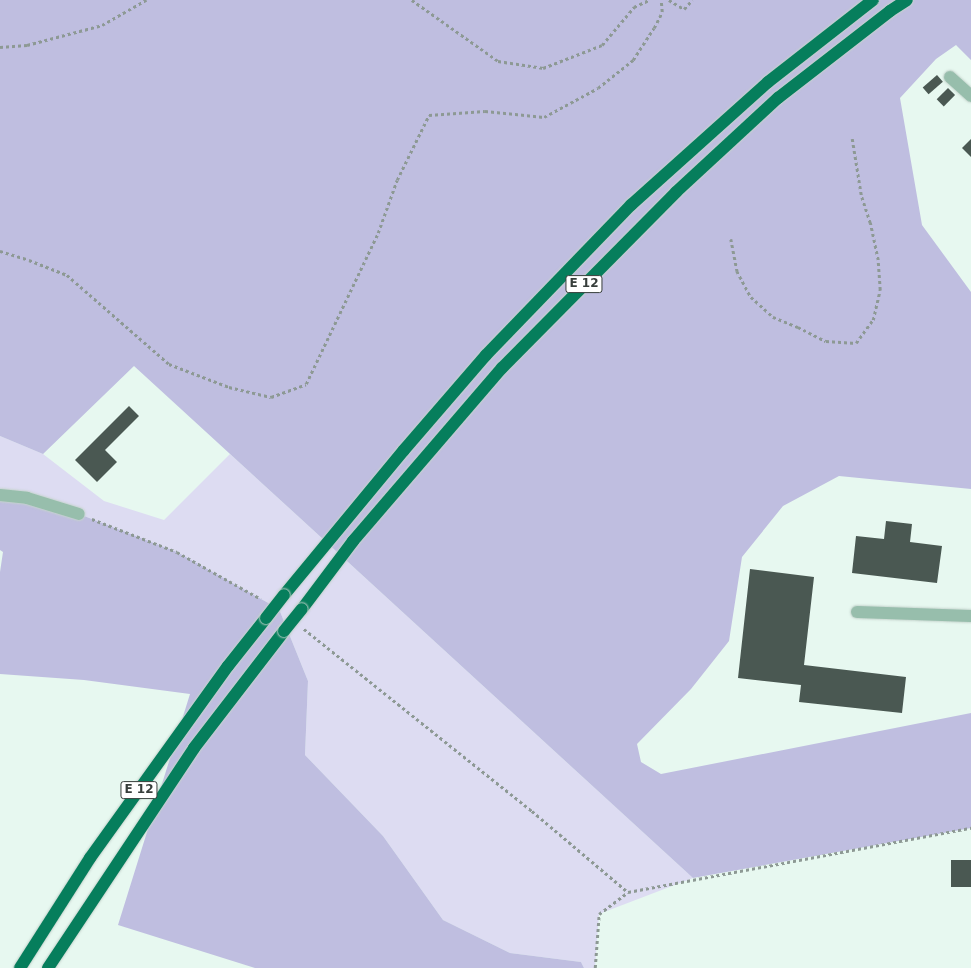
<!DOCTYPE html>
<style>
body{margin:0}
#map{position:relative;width:971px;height:968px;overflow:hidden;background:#e7f8f0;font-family:"DejaVu Sans",sans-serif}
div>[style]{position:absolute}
.green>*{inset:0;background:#dddcf2}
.forest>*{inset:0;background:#bfbee0}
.building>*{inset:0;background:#4a5852;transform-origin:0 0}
.path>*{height:2.5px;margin-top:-1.25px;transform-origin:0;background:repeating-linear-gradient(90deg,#8d9994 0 3px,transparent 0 6px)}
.roads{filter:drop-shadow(0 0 1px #c4d3cc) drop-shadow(0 0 1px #c4d3cc)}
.minor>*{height:12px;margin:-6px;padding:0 6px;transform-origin:6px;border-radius:6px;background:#97beac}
.highway>*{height:12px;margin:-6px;padding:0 6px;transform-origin:6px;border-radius:6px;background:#067e5c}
.bridges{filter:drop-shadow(0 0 1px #c4d3cc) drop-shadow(0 0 1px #c4d3cc)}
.highway-bridge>*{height:12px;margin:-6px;padding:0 6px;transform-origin:6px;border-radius:6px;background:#067e5c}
span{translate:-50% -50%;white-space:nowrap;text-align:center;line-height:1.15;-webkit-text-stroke:4px #fff;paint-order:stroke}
.shield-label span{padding:1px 3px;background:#fff;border:1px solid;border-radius:3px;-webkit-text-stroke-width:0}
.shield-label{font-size:12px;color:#373e3b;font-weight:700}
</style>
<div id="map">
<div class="green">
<div style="clip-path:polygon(0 436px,43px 454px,104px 501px,164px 520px,230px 454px,693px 878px,599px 914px,595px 968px,584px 968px,581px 962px,510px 953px,443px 920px,383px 836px,305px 755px,308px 681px,279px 609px,177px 552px,79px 514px,0 495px)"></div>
</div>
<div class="forest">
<div style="clip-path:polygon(0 0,971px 0,971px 60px,956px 45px,936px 59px,900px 98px,922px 225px,971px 292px,971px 489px,839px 476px,783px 506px,742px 557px,729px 641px,691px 689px,637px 744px,641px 762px,661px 774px,971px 713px,971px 828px,693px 878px,134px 366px,43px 454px,0 436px)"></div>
<div style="clip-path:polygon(0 495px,79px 514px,177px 552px,279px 609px,308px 681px,305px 755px,383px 836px,443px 920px,510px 953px,581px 962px,584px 968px,255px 968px,118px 925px,190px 694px,84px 680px,0 674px,0 572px,3px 552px,0 550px)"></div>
</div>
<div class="building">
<div style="left:937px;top:75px;width:9px;height:19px;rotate:49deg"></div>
<div style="left:948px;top:88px;width:10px;height:16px;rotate:45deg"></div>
<div style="clip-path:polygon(971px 139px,971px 157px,962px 148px)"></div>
<div style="clip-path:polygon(129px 406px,139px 416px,105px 450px,117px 462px,97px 482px,75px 460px)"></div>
<div style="clip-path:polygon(886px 521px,912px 524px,910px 542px,942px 546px,937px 583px,852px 573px,856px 536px,884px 539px)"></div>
<div style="clip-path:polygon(750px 569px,814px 577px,804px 665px,906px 677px,902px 713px,799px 702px,801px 685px,738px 678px)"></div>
<div style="left:971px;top:860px;width:27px;height:20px;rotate:90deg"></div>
</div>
<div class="path">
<div style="left:412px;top:0;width:105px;rotate:35.3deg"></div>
<div style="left:498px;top:61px;width:46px;rotate:8.8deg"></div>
<div style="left:543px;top:68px;width:63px;rotate:-21.3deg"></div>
<div style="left:602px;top:45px;width:50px;rotate:-49.9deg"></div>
<div style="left:634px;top:7px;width:17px;rotate:-25deg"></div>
<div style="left:669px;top:0;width:17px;rotate:31deg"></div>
<div style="left:684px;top:9px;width:12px;rotate:-48deg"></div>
<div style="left:0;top:47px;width:27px;rotate:-4deg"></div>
<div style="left:27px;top:45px;width:78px;rotate:-14.9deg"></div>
<div style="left:102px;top:25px;width:51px;rotate:-29.6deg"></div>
<div style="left:731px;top:239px;width:33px;rotate:79deg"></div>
<div style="left:737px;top:271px;width:30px;rotate:62deg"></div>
<div style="left:751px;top:297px;width:30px;rotate:42deg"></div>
<div style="left:773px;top:317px;width:27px;rotate:22deg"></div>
<div style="left:798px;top:327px;width:31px;rotate:27deg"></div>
<div style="left:826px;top:341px;width:30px;rotate:4deg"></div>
<div style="left:856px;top:343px;width:29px;rotate:-54deg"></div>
<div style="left:873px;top:320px;width:31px;rotate:-77deg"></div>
<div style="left:880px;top:290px;width:30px;rotate:-94deg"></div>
<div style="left:878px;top:260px;width:38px;rotate:-102deg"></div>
<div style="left:870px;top:223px;width:29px;rotate:-108deg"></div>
<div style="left:861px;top:195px;width:57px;rotate:-99.1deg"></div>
<div style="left:0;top:251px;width:30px;rotate:17deg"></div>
<div style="left:29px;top:260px;width:41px;rotate:21.5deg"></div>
<div style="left:67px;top:275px;width:135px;rotate:41.1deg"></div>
<div style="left:169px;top:364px;width:64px;rotate:21deg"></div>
<div style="left:229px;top:387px;width:43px;rotate:13.4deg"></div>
<div style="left:271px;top:397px;width:37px;rotate:-20deg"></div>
<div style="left:306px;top:384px;width:167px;rotate:-64.5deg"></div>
<div style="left:378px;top:233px;width:56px;rotate:-70.3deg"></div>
<div style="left:397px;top:180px;width:72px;rotate:-63.8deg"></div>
<div style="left:429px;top:115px;width:56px;rotate:-4.1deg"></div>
<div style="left:485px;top:111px;width:59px;rotate:5.8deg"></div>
<div style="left:544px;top:117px;width:61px;rotate:-28.2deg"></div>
<div style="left:598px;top:88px;width:45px;rotate:-38.7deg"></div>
<div style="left:633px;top:60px;width:38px;rotate:-57deg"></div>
<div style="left:654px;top:28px;width:18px;rotate:-63deg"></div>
<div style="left:662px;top:12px;width:12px;rotate:-95deg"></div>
<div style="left:92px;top:519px;width:91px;rotate:21.2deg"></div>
<div style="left:177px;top:552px;width:96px;rotate:29.2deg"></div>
<div style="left:304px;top:629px;width:292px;rotate:38.6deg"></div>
<div style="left:532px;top:811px;width:126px;rotate:40.2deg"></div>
<div style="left:628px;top:892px;width:349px;rotate:-10.6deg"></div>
<div style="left:595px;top:968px;width:54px;rotate:-85.8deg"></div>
<div style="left:599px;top:914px;width:36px;rotate:-37deg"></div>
</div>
<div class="roads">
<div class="minor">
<div style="left:950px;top:77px;width:28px;rotate:42deg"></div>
<div style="left:0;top:495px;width:27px;rotate:6deg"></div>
<div style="left:27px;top:498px;width:54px;rotate:17.1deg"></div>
<div style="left:857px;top:612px;width:114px;rotate:2deg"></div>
</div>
<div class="highway">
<div style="left:284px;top:595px;width:188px;rotate:-50.4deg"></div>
<div style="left:404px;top:450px;width:125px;rotate:-49.2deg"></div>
<div style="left:486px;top:355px;width:209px;rotate:-46deg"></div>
<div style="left:631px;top:205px;width:184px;rotate:-41.9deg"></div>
<div style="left:768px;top:82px;width:133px;rotate:-38deg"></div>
<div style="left:302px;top:609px;width:85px;rotate:-53.1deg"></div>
<div style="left:353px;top:541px;width:228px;rotate:-49.3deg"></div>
<div style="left:502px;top:368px;width:247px;rotate:-45.3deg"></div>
<div style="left:676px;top:192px;width:139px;rotate:-42.7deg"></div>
<div style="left:778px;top:98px;width:142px;rotate:-37.8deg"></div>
<div style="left:890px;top:11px;width:20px;rotate:-33deg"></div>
<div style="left:20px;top:968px;width:130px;rotate:-57.5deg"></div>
<div style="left:90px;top:858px;width:236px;rotate:-54.3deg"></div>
<div style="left:228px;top:666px;width:61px;rotate:-51.6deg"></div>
<div style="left:48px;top:968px;width:264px;rotate:-56.4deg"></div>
<div style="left:194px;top:748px;width:148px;rotate:-52.4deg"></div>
</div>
</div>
<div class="bridges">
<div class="highway-bridge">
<div style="left:266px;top:618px;width:29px;rotate:-52deg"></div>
<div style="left:284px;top:631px;width:28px;rotate:-51deg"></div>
</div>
</div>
<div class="shield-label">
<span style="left:584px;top:284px">E 12</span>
<span style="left:139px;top:790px">E 12</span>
</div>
</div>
